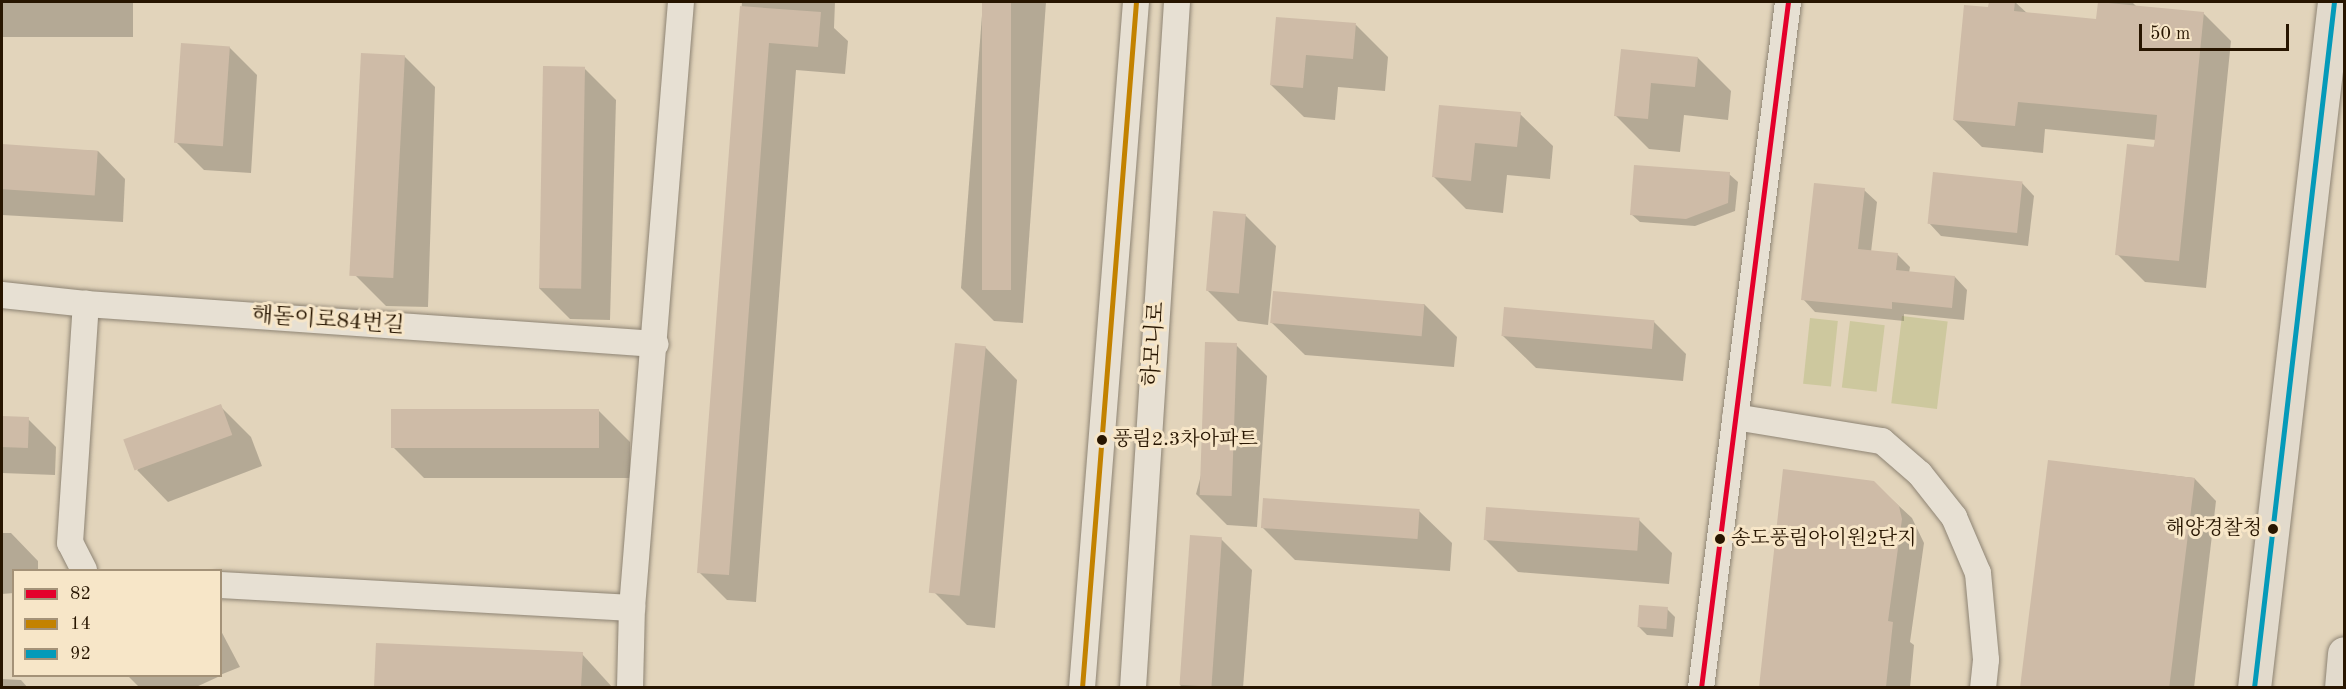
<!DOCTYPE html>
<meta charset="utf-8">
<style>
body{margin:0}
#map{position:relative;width:2346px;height:689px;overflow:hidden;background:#e2d4bb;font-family:"Old Standard TT","Noto Serif KR",serif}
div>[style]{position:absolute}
.green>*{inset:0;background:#cdc89e;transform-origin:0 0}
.shadow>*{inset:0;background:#0003;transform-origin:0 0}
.building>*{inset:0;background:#cebba7;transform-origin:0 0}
.roads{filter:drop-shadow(0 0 2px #8e8474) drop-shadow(0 0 2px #8e8474)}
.minor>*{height:26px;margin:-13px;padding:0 13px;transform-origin:13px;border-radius:13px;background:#e7e0d3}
.major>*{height:33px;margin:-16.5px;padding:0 16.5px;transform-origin:16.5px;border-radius:16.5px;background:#e2dacc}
.bus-1>*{height:4.5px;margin:-2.25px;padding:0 2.25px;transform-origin:2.25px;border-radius:2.25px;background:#e4002b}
.bus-2>*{height:4.5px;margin:-2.25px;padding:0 2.25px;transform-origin:2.25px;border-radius:2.25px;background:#c38200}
.bus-3>*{height:4.5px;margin:-2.25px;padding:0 2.25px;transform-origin:2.25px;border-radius:2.25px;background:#049ab9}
.dots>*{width:16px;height:16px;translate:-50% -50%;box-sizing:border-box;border:3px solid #f7e6c8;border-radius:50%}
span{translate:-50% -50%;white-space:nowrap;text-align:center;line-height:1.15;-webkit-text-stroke:6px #f7e6c8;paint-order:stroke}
.bus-label{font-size:20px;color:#271500}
.left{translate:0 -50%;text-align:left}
.right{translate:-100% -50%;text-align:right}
.street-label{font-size:22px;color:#271500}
.frame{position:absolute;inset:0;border:3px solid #271500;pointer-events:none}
.legend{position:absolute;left:12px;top:569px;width:210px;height:108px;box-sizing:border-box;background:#f7e6c8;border:2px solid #a49278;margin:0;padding:8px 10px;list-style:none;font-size:18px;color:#271500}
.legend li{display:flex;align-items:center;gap:12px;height:30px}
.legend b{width:30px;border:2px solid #a49278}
.scale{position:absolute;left:2139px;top:24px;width:150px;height:27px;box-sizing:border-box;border:3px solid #271500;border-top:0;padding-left:8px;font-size:18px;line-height:21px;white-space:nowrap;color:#271500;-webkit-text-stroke:4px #f7e6c8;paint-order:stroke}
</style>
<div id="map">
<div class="green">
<div style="left:1902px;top:316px;width:46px;height:88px;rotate:7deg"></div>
<div style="left:1810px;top:318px;width:28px;height:66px;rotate:6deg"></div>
<div style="left:1850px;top:321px;width:35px;height:67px;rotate:7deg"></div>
</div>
<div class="shadow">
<div style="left:2px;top:2px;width:131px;height:35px"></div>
<div style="clip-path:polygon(742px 2px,835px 2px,834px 28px,848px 41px,845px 74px,796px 70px,756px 602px,727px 600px,699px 572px)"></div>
<div style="clip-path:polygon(983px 2px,1046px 2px,1023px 323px,994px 321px,961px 288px)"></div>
<div style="clip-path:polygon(1990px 2px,2015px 2px,2028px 14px,2097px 21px,2099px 2px,2132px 2px,2137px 7px,2203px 13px,2231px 41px,2206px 288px,2145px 282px,2117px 254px,2156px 140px,2045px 129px,2043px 153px,1982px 147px,1954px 120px)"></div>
<div style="clip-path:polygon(1277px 18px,1356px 25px,1388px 57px,1385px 91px,1338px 87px,1335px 120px,1304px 117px,1271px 85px)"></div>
<div style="clip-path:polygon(229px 47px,257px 75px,251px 173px,204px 170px,176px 142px)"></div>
<div style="clip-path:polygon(1622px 51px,1698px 58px,1731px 91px,1728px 120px,1684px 115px,1680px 152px,1649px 149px,1616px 116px)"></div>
<div style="clip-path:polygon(404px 56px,435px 87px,428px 307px,386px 306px,355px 275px)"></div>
<div style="clip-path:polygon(585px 69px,616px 100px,610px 320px,570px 319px,539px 288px)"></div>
<div style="clip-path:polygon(1441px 106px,1520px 114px,1553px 146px,1550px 179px,1507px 175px,1503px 213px,1466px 209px,1434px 177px)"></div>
<div style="clip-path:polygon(2px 146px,98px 151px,125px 179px,123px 222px,2px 215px)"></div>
<div style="clip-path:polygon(1729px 174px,1738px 182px,1735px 211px,1695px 226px,1640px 222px,1631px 214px)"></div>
<div style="clip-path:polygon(2022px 183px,2034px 196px,2028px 246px,1941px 236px,1929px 223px)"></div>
<div style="clip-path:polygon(1864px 190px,1877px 202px,1871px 252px,1897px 254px,1910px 267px,1909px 273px,1955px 277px,1967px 290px,1964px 320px,1904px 314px,1904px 321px,1815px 312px,1803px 299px)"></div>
<div style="clip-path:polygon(1245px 215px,1276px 246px,1268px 325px,1238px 321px,1207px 290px)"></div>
<div style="clip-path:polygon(1424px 304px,1457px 337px,1454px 367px,1305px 355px,1272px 323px)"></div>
<div style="clip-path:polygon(1653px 321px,1686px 354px,1683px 381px,1536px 368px,1503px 336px)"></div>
<div style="clip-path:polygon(1236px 345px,1267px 376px,1257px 527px,1227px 525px,1196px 494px)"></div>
<div style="clip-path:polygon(985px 347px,1017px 380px,995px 628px,967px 625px,935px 593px)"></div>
<div style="clip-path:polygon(220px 406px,251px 437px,262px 466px,168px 502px,137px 470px)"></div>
<div style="clip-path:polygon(599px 411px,630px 442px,630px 478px,424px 478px,393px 447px)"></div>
<div style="clip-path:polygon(2px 418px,28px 419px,56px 447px,55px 475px,2px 473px)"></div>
<div style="clip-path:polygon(2049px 461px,2194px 478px,2216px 501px,2194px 688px,2021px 688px)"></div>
<div style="clip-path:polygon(1784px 471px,1873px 482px,1912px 518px,1924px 543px,1910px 642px,1914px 645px,1910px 688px,1760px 688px)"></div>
<div style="clip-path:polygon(1419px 511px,1452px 543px,1450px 571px,1295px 560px,1262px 527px)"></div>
<div style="clip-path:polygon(1639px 520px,1672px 553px,1669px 584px,1518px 572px,1485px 539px)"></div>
<div style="clip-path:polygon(2px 533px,11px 533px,38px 561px,38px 570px,14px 570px,14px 593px,2px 594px)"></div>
<div style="clip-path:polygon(1221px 539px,1252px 570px,1243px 688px,1183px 688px,1180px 685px)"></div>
<div style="clip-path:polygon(1667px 609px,1675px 617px,1673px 637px,1647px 635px,1639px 627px)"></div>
<div style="clip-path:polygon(220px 629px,240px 667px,220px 675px)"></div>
<div style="clip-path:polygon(378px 644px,582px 654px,613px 688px,375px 688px)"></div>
<div style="clip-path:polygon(128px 676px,220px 676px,194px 688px,140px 688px)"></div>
<div style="clip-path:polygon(2px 679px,21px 680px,28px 688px,2px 688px)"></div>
</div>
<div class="building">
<div style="left:982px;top:2px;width:29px;height:288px"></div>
<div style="clip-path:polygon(1989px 2px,2015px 2px,2014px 11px,2096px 19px,2098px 2px,2204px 12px,2179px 261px,2115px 255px,2127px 144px,2154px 147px,2157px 115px,2018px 102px,2015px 126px,1953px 120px,1964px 5px,1988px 7px)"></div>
<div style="clip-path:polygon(740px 6px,821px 12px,818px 47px,769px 43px,729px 575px,697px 573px)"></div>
<div style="clip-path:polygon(1276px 17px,1356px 23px,1353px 59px,1306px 55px,1303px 88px,1270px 85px)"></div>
<div style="left:181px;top:43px;width:49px;height:100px;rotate:4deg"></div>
<div style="clip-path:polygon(1621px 49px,1698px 57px,1695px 87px,1651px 83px,1648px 119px,1614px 116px)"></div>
<div style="left:361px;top:53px;width:44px;height:223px;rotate:3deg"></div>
<div style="left:543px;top:66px;width:42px;height:222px;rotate:1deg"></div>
<div style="clip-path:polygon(1439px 105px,1521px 112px,1517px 147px,1475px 143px,1471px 181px,1432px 177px)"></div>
<div style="left:2px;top:144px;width:96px;height:45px;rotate:4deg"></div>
<div style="clip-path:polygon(1634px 165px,1730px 172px,1728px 203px,1686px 219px,1630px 215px)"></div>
<div style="left:1933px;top:172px;width:90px;height:52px;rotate:6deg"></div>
<div style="clip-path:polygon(1814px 183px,1865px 188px,1858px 249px,1898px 253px,1896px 270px,1955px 276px,1952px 308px,1892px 302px,1892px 309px,1801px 300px)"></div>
<div style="left:1213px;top:211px;width:33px;height:80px;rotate:5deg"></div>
<div style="left:1273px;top:291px;width:152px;height:32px;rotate:5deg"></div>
<div style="left:1504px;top:307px;width:151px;height:29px;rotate:5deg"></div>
<div style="left:1205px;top:342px;width:32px;height:153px;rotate:2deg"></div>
<div style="left:955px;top:343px;width:31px;height:251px;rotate:6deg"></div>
<div style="left:221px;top:404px;width:33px;height:104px;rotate:70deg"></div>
<div style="left:391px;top:409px;width:208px;height:39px"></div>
<div style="left:2px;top:416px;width:27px;height:31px;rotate:2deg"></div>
<div style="left:2048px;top:460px;width:148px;height:229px;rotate:7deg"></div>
<div style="clip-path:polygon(1783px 469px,1874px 481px,1899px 506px,1902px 519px,1888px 621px,1893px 622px,1886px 687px,1759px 687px)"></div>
<div style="left:1263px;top:498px;width:157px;height:30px;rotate:4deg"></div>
<div style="left:1486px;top:507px;width:154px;height:33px;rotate:4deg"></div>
<div style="left:1190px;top:535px;width:32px;height:150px;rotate:4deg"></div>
<div style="left:1639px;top:605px;width:29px;height:22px;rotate:4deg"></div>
<div style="clip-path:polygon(376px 643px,583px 652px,581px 687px,374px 687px)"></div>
</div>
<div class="roads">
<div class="minor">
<div style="left:2px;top:295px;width:84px;rotate:6.1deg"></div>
<div style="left:86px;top:304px;width:571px;rotate:4.01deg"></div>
<div style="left:1735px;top:417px;width:149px;rotate:9.3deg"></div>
<div style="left:1882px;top:441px;width:50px;rotate:41deg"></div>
<div style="left:1920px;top:474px;width:55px;rotate:51.7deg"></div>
<div style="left:1954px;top:517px;width:61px;rotate:66.8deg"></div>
<div style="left:1978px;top:573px;width:87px;rotate:84.7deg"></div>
<div style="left:1986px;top:660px;width:28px;rotate:96deg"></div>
<div style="left:84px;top:570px;width:30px;rotate:-117deg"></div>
<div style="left:70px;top:543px;width:240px;rotate:-86.2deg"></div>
<div style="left:220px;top:585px;width:413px;rotate:3.2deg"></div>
<div style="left:630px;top:688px;width:80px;rotate:-88.6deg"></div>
<div style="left:632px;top:608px;width:608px;rotate:-85.38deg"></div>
<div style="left:1082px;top:688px;width:688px;rotate:-85.5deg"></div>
<div style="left:1133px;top:688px;width:687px;rotate:-86.33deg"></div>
<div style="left:1701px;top:688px;width:691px;rotate:-82.77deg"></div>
</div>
<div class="major">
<div style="left:2254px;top:688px;width:691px;rotate:-83.35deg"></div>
<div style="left:2341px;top:688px;width:35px;rotate:-85deg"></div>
</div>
</div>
<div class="bus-1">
<div style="left:1701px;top:688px;width:691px;rotate:-82.77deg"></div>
</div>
<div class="bus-2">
<div style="left:1082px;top:688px;width:688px;rotate:-85.5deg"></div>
</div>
<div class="bus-3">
<div style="left:2254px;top:688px;width:691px;rotate:-83.35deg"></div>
</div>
<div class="dots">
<div style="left:1102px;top:440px;background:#271500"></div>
<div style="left:2273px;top:529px;background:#271500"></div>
<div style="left:1720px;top:539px;background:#271500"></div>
</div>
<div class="bus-label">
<span class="left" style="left:1113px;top:440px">풍림2.3차아파트</span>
<span class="right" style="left:2262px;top:529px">해양경찰청</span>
<span class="left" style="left:1731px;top:539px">송도풍림아이원2단지</span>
</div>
<div class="street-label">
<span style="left:328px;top:321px;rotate:4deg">해돋이로84번길</span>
<span style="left:1155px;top:344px;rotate:-86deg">하모니로</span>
</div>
<div class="frame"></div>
<ul class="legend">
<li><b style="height:8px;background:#e4002b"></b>82</li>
<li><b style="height:8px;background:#c38200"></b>14</li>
<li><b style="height:8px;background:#049ab9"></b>92</li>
</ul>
<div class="scale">50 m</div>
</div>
